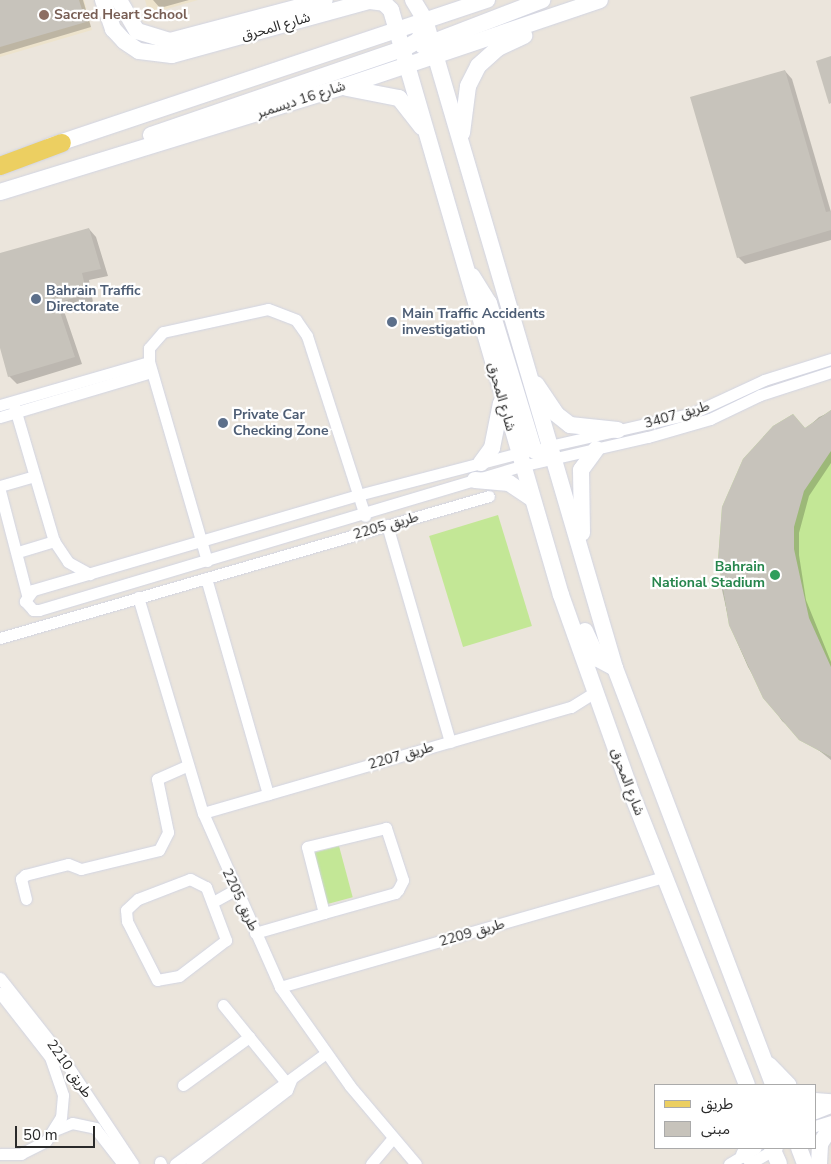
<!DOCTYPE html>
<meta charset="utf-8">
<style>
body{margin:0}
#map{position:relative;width:831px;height:1164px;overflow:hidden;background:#ebe5dc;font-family:"Nunito Sans","Noto Sans Arabic",sans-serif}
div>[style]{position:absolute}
.education>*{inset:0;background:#ede3cc}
.pitch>*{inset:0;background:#c3e796;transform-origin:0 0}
.shadow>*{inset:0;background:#0003}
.building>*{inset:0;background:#c7c3bb}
.roads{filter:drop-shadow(0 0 1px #d1d4e2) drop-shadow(0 0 1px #d1d4e2)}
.street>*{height:11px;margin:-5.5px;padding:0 5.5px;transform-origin:5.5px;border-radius:5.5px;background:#fff}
.secondary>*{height:16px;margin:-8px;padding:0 8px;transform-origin:8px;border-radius:8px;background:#fff}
.primary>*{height:18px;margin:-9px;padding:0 9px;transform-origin:9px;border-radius:9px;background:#eccf61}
.dots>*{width:14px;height:14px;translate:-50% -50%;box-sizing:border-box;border:2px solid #fff;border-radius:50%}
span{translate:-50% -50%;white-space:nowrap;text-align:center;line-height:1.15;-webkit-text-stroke:4.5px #fff;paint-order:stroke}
.education-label{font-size:14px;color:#785e54;font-weight:700}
.left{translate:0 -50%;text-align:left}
.street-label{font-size:14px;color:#2a2a2a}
.service-label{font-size:14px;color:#4e5e75;font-weight:700}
.leisure-label{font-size:14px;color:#27864d;font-weight:700}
.right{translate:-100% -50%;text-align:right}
.legend{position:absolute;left:654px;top:1084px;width:162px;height:65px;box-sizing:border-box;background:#fff;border:1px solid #aaa;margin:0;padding:6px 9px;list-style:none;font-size:15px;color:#2a2a2a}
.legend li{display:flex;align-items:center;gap:10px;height:25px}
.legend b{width:25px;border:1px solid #aaa}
.scale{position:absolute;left:15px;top:1126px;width:80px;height:22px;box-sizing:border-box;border:2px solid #2a2a2a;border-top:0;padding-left:6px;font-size:15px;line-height:18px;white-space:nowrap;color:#2a2a2a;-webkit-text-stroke:4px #fff;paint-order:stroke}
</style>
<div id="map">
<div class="education">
<div style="clip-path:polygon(0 0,84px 0,92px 30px,0 57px)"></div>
<div style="clip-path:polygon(145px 0,198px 0,149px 14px)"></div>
</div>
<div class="pitch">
<div style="clip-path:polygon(831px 410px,831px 757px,799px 740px,763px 698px,729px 625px,718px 560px,722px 507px,743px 459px,773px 426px,793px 414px,805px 428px)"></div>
<div style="left:498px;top:515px;width:116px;height:72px;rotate:73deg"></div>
<div style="left:339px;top:846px;width:53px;height:27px;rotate:75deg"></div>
</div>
<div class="shadow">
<div style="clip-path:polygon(0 0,83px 0,91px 27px,0 54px)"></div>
<div style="clip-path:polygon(153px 0,189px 0,160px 8px)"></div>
<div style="clip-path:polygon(785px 71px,792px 79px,831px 212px,831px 240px,745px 264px,738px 257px)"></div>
<div style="clip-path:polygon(89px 229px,96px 237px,108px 276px,89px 280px,93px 302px,64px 311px,82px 364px,17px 384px,9px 376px,0 343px,0 255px)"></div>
<div style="clip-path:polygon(831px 412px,831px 463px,809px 496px,799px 533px,799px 555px,806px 600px,831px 662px,831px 760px,782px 721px,748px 667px,730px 625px,722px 590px,723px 507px,819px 417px)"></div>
</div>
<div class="building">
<div style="clip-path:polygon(0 0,79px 0,86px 22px,0 47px)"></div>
<div style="clip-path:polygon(831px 56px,831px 103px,829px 104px,816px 61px)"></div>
<div style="clip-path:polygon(785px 70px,826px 212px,831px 211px,831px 230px,737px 258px,690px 97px)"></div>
<div style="clip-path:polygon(89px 228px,101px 269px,82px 273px,87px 294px,57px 303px,75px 357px,8px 377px,0 348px,0 253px)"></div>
<div style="clip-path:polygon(831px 410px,831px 451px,804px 491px,794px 527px,794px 549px,809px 618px,831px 667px,831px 757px,799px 740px,763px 698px,729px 625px,718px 560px,722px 507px,743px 459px,773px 426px,793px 414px,805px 428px)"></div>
</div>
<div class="roads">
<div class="street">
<div style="left:13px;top:402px;width:145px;rotate:73.6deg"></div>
<div style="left:54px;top:541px;width:25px;rotate:56deg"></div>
<div style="left:68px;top:562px;width:25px;rotate:29deg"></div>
<div style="left:0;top:405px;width:155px;rotate:-16.1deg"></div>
<div style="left:0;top:417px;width:158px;rotate:-16.6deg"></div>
<div style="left:545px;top:447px;width:152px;rotate:-12.9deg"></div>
<div style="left:693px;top:413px;width:78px;rotate:-24.9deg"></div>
<div style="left:764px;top:380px;width:70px;rotate:-17.4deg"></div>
<div style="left:527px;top:451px;width:175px;rotate:165.4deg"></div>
<div style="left:358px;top:495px;width:339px;rotate:163.7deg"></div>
<div style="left:33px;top:590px;width:14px;rotate:126deg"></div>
<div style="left:25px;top:601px;width:12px;rotate:48deg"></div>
<div style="left:33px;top:610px;width:6px"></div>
<div style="left:39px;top:610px;width:503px;rotate:-16.63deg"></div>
<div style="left:521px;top:466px;width:130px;rotate:-12.9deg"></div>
<div style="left:648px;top:437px;width:65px;rotate:-16.2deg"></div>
<div style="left:710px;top:419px;width:55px;rotate:-25.6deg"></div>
<div style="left:760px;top:395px;width:75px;rotate:-17.9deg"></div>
<div style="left:0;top:486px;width:36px;rotate:-16deg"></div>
<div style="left:0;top:491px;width:107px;rotate:75.4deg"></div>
<div style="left:387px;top:525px;width:226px;rotate:73.8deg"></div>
<div style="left:18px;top:552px;width:38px;rotate:-17deg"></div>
<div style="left:207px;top:561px;width:207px;rotate:-106.2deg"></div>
<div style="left:149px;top:362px;width:14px;rotate:-90deg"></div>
<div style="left:149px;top:348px;width:21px;rotate:-49deg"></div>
<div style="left:163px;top:332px;width:107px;rotate:-12.4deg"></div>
<div style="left:268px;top:309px;width:30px;rotate:21deg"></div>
<div style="left:296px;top:320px;width:19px;rotate:55deg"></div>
<div style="left:307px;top:336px;width:189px;rotate:72.1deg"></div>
<div style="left:206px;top:578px;width:225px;rotate:74deg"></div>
<div style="left:138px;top:597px;width:226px;rotate:73.3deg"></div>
<div style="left:203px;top:813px;width:190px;rotate:66.1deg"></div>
<div style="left:280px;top:987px;width:121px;rotate:54.7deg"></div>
<div style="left:350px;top:1086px;width:102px;rotate:49.8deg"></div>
<div style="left:0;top:638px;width:509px;rotate:-16.19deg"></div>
<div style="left:203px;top:813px;width:383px;rotate:-16.1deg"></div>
<div style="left:571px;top:707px;width:28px;rotate:-32deg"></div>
<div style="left:190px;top:879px;width:18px;rotate:27deg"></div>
<div style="left:206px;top:887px;width:57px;rotate:69.3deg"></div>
<div style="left:226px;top:940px;width:59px;rotate:142.5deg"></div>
<div style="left:179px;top:976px;width:22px;rotate:170deg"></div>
<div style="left:157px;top:980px;width:66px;rotate:-117deg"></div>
<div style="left:127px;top:921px;width:11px;rotate:-95deg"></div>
<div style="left:126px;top:910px;width:16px;rotate:-43deg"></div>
<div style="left:138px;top:899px;width:56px;rotate:-21deg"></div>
<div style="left:26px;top:899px;width:21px;rotate:-104deg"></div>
<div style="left:21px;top:879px;width:6px;rotate:-45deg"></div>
<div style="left:25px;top:875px;width:44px;rotate:-14.3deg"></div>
<div style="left:68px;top:864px;width:14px;rotate:21deg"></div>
<div style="left:81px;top:869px;width:80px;rotate:-13.7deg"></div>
<div style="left:159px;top:850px;width:20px;rotate:-63deg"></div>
<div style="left:168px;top:832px;width:54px;rotate:-101.7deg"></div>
<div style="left:157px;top:779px;width:34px;rotate:-24deg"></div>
<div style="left:213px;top:902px;width:25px;rotate:-29deg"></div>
<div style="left:255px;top:933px;width:72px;rotate:-16.2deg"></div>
<div style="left:324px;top:913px;width:74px;rotate:-15.7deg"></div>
<div style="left:395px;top:893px;width:4px;rotate:-45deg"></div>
<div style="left:398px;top:890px;width:11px;rotate:-63deg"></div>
<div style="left:403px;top:880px;width:55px;rotate:-108.1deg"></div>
<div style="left:386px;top:828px;width:81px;rotate:166.5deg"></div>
<div style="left:307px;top:847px;width:68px;rotate:75.6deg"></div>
<div style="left:0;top:978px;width:97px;rotate:51.7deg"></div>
<div style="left:60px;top:1054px;width:132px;rotate:56.4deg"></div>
<div style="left:280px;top:987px;width:398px;rotate:-16deg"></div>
<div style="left:0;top:993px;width:81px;rotate:52deg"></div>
<div style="left:50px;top:1057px;width:40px;rotate:71.1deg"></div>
<div style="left:63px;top:1095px;width:22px;rotate:95deg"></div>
<div style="left:61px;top:1117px;width:28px;rotate:122deg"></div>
<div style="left:46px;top:1141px;width:28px;rotate:153deg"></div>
<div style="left:21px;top:1154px;width:21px;rotate:180deg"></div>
<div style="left:223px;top:1005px;width:98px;rotate:50.8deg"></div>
<div style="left:183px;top:1085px;width:82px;rotate:-36deg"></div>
<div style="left:815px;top:1113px;width:17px;rotate:-21deg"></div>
<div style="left:815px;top:1126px;width:17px;rotate:-17deg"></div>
<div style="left:55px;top:1130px;width:18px;rotate:-22deg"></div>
<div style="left:72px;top:1123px;width:24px;rotate:12deg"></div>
<div style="left:95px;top:1128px;width:46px;rotate:52.1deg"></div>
<div style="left:160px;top:1162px;width:2px;rotate:63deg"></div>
<div style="left:175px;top:1164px;width:186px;rotate:-36.3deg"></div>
<div style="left:191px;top:1164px;width:121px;rotate:-37.6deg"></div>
<div style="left:287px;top:1090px;width:11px;rotate:-68deg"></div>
<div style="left:371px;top:1164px;width:34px;rotate:-50deg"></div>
<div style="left:729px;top:1164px;width:31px;rotate:-31deg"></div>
<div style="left:749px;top:1164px;width:32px;rotate:-30deg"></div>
</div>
<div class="secondary">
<div style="left:103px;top:0;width:31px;rotate:71deg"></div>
<div style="left:113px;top:29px;width:16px;rotate:47deg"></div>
<div style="left:124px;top:41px;width:18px;rotate:34deg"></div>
<div style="left:139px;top:51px;width:33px;rotate:7deg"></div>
<div style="left:172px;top:55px;width:205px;rotate:-15.3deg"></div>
<div style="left:370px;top:1px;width:14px;rotate:8deg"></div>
<div style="left:384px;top:3px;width:10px;rotate:45deg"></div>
<div style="left:391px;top:10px;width:609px;rotate:73.8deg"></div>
<div style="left:561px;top:595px;width:209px;rotate:70.4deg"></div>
<div style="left:631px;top:792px;width:315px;rotate:68.4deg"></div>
<div style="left:119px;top:0;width:36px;rotate:60deg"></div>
<div style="left:137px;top:31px;width:34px;rotate:17deg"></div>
<div style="left:170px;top:41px;width:160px;rotate:-14.8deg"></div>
<div style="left:413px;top:0;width:23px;rotate:59deg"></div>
<div style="left:425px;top:20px;width:675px;rotate:73.66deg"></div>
<div style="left:615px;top:668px;width:446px;rotate:69.2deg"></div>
<div style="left:423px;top:46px;width:128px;rotate:-21.1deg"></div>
<div style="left:347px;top:88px;width:53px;rotate:10.9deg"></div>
<div style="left:399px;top:98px;width:37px;rotate:52deg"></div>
<div style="left:462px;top:133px;width:47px;rotate:-82.7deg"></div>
<div style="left:468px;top:86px;width:22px;rotate:-63deg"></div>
<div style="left:478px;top:66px;width:27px;rotate:-42deg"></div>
<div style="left:498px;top:48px;width:29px;rotate:-25deg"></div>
<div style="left:151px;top:135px;width:268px;rotate:-18.9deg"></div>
<div style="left:405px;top:48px;width:16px;rotate:-30deg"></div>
<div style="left:419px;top:40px;width:21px;rotate:-73deg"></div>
<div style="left:50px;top:146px;width:461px;rotate:-18.5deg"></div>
<div style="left:0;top:192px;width:358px;rotate:-17.1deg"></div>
<div style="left:342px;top:87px;width:272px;rotate:-18.6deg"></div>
<div style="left:472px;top:276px;width:32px;rotate:58deg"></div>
<div style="left:489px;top:303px;width:154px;rotate:73deg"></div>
<div style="left:534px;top:450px;width:20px;rotate:27deg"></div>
<div style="left:536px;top:384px;width:36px;rotate:56deg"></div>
<div style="left:556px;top:414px;width:18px;rotate:38deg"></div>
<div style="left:570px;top:425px;width:48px;rotate:5.9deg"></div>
<div style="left:481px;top:463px;width:19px;rotate:-54deg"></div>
<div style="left:492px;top:448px;width:46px;rotate:-78.7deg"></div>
<div style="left:475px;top:480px;width:34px;rotate:5deg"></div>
<div style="left:509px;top:483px;width:27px;rotate:34deg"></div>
<div style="left:582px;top:533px;width:63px;rotate:-90.9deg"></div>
<div style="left:581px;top:470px;width:26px;rotate:-54deg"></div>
<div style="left:585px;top:631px;width:31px;rotate:65deg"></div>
<div style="left:598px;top:659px;width:19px;rotate:28deg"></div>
<div style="left:769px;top:1065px;width:28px;rotate:46deg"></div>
<div style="left:815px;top:1101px;width:16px;rotate:4deg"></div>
<div style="left:772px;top:1148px;width:17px;rotate:66deg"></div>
<div style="left:799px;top:1148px;width:17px;rotate:69deg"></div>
<div style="left:744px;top:1155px;width:8px;rotate:-60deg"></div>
<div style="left:819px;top:1164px;width:20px;rotate:-87deg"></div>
<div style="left:820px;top:1144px;width:20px;rotate:-57deg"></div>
</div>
<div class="primary">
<div style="left:0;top:166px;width:66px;rotate:-20.4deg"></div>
</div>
</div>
<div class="dots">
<div style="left:44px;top:15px;background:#8d6e63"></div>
<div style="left:36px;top:299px;background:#5c6f8a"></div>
<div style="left:392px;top:322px;background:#5c6f8a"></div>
<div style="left:223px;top:423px;background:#5c6f8a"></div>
<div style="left:775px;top:575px;background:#2e9e5b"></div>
</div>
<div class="education-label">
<span class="left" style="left:54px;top:15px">Sacred Heart School</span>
</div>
<div class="street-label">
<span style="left:276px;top:27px;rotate:-16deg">شارع المحرق</span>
<span style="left:301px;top:100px;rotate:-18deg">شارع 16 ديسمبر</span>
<span style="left:501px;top:397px;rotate:74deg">شارع المحرق</span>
<span style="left:677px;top:415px;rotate:-16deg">طريق 3407</span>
<span style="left:386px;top:526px;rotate:-16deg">طريق 2205</span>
<span style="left:401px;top:756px;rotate:-16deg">طريق 2207</span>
<span style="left:627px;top:782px;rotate:69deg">شارع المحرق</span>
<span style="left:240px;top:900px;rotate:65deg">طريق 2205</span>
<span style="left:472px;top:933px;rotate:-16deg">طريق 2209</span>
<span style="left:69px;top:1069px;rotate:55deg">طريق 2210</span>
</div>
<div class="service-label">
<span class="left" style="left:46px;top:299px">Bahrain Traffic<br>Directorate</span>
<span class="left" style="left:402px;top:322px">Main Traffic Accidents<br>investigation</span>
<span class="left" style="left:233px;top:423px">Private Car<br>Checking Zone</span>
</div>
<div class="leisure-label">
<span class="right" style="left:765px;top:575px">Bahrain<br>National Stadium</span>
</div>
<ul class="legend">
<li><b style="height:6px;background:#eccf61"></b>طريق</li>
<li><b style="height:14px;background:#c7c3bb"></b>مبنى</li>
</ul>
<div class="scale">50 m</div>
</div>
